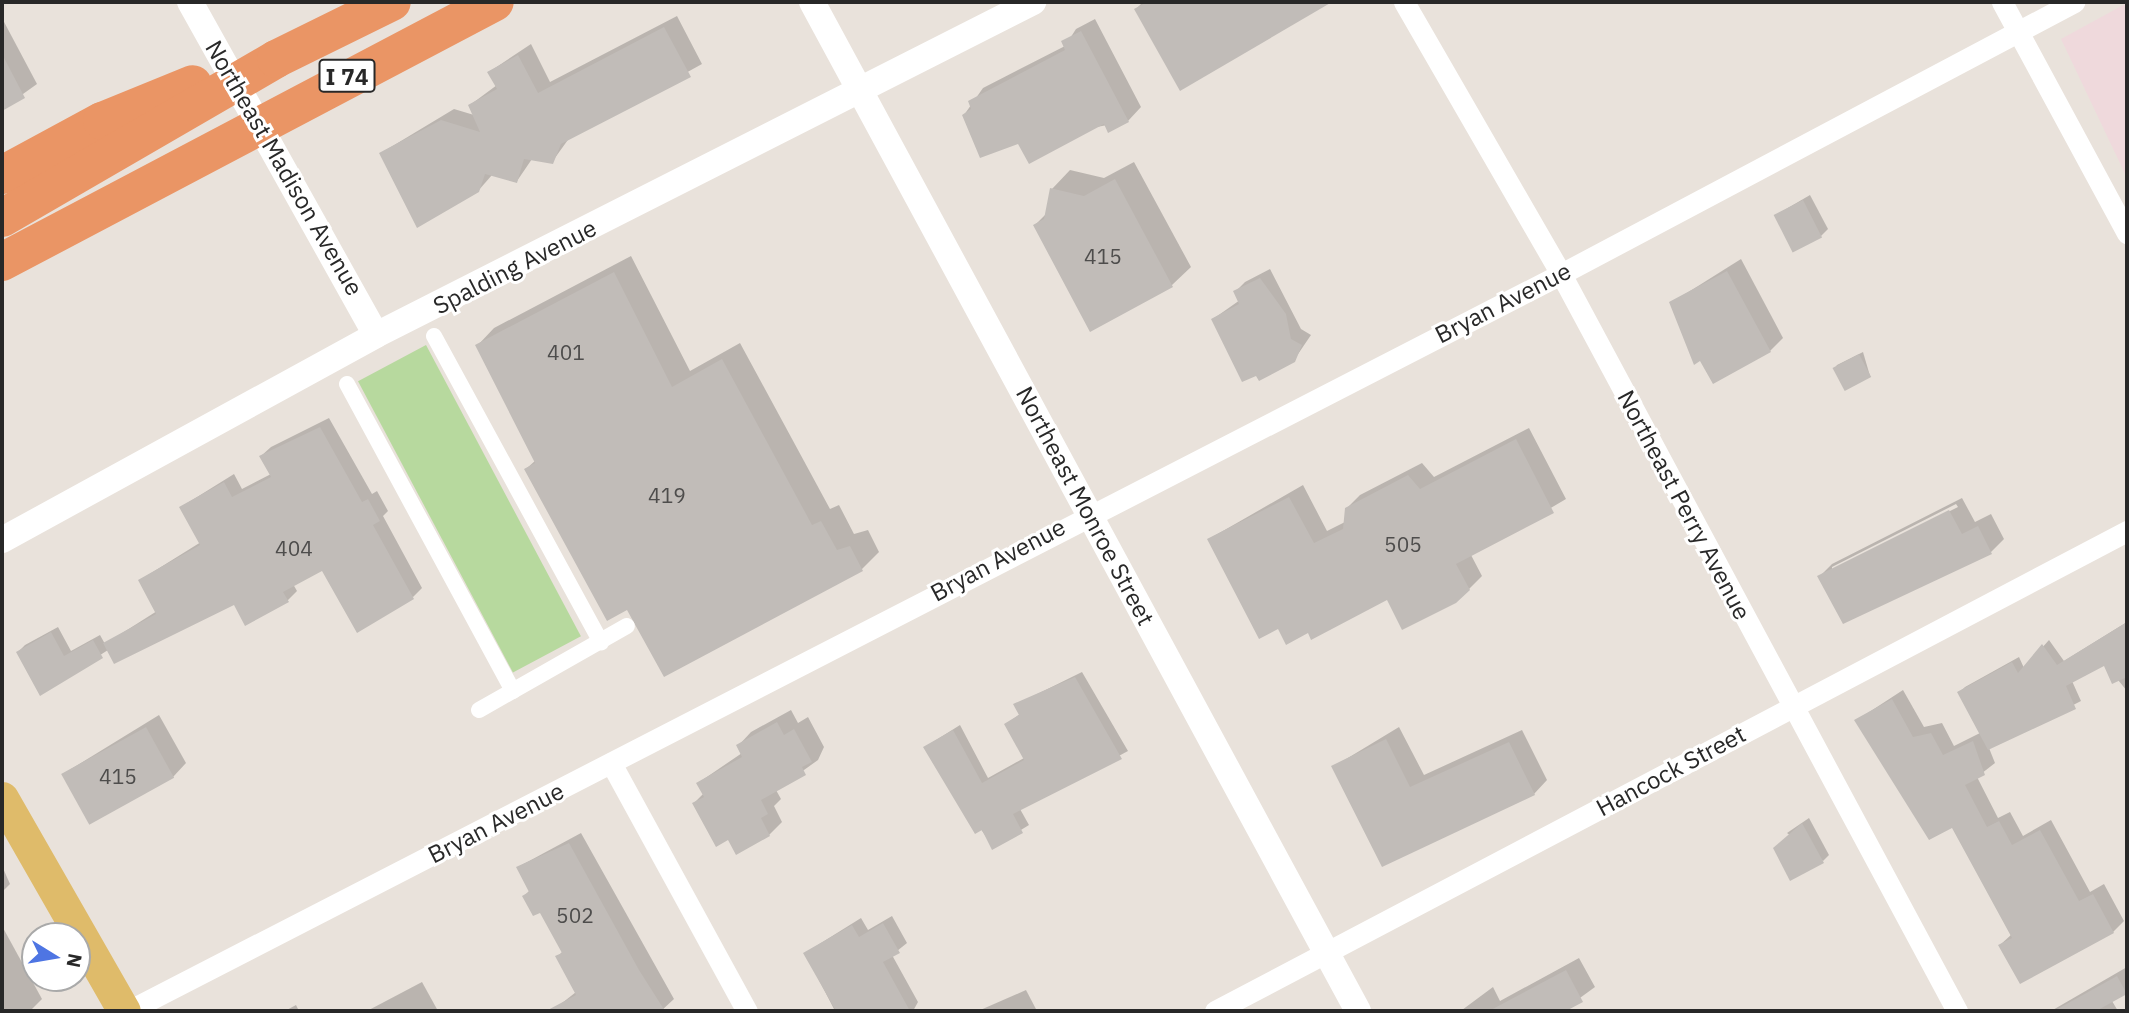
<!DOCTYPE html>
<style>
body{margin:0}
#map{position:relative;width:2129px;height:1013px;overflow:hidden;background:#e9e2db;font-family:"IBM Plex Sans",sans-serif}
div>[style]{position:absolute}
.medical>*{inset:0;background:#efd9dc}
.green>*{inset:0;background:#b7d99e;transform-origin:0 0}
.shadow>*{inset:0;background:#0003}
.building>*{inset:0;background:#c1bcb8;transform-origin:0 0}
.pedestrian>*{height:16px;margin:-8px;padding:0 8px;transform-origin:8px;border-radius:8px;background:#fff}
.minor>*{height:21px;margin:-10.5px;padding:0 10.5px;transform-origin:10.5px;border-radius:10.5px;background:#fff}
.tertiary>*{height:26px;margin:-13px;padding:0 13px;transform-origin:13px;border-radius:13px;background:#fff}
.primary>*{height:33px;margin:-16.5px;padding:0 16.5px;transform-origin:16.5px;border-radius:16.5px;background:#dfbb6a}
.motorway>*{height:38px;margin:-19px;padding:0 19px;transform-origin:19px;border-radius:19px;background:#ea9565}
span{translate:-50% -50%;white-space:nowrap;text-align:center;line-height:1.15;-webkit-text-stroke:6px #fff;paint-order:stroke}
.number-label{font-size:21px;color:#4e4d4c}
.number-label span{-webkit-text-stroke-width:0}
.shield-label span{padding:2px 5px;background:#fff;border:2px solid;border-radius:5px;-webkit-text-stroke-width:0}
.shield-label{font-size:23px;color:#282828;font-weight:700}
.street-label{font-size:24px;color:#282828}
.frame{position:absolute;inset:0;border:4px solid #282828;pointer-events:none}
.north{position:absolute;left:21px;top:922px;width:70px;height:70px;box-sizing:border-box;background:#fff;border:2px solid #a9a9a9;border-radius:50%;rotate:101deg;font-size:19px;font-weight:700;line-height:28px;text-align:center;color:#282828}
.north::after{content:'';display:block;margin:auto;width:24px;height:32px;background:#4e75e3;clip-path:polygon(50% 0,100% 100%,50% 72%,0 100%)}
</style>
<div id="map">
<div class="medical">
<div style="clip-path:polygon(2127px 3px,2127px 178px,2061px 39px)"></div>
</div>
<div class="green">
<div style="left:426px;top:345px;width:330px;height:77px;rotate:62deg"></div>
</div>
<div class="shadow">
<div style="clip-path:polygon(1143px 2px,1329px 2px,1180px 89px,1136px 9px)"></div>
<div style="clip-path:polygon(677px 16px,702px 64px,570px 137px,552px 162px,532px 159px,517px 181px,492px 175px,478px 191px,381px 153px,454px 109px,474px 115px,470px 105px,497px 85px,489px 72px,531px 44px,550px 82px)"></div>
<div style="clip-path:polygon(1095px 19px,1141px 107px,1128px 121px,1019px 142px,964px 115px,983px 88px,1065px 46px,1076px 29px)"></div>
<div style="clip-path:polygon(3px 20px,37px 84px,2px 109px,2px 20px)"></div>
<div style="clip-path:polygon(1134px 162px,1191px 267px,1172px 285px,1091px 329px,1035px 225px,1047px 213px,1052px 189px,1070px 170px,1104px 178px)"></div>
<div style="clip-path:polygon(1810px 195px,1828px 229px,1821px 236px,1776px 215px)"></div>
<div style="clip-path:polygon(631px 256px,690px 371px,740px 343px,830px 509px,839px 505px,854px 534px,868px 530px,879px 552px,862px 569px,628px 608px,526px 469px,536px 460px,477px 346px,494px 328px)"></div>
<div style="clip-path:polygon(1741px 259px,1783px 338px,1770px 351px,1671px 303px)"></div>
<div style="clip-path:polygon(1270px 269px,1301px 329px,1311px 335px,1294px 360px,1213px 319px,1240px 300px,1235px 292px,1245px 282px)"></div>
<div style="clip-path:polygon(1863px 352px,1870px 376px,1835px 368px,1837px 365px)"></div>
<div style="clip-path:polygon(329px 418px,372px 494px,377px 491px,388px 511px,383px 516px,422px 588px,413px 597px,323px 568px,293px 584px,297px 591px,288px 600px,234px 603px,108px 650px,41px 693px,18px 652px,25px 645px,58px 627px,71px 651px,100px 635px,105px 644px,157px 611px,140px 580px,201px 542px,181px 507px,234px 474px,242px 489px,271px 474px,261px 456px,271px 447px)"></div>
<div style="clip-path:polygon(1529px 428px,1566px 499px,1471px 555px,1482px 576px,1469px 589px,1387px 598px,1308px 631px,1278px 626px,1209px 539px,1303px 485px,1327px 531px,1345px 522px,1346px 509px,1360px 495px,1422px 463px,1434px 477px)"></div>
<div style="clip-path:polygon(evenodd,1962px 498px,1975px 522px,1991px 514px,2004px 539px,1991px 552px,1844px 621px,1819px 577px,1832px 564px,1962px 498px,1956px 504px,1958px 507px,1832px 570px,1832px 567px,1956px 504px)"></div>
<div style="clip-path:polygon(2127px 622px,2127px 691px,2105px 664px,2072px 681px,2081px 701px,1989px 748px,1995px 763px,1977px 777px,1998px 818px,2010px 812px,2023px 836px,2051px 820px,2090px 892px,2104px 884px,2124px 921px,2113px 932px,2000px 945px,2012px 934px,1953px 825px,1857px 720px,1903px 690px,1924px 727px,1942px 723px,1954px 746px,1980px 733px,1959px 693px,1965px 687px,2019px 657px,2024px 668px,2049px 640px,2064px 661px)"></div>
<div style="clip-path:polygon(1082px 672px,1128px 751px,1020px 809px,1029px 825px,993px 847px,925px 747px,960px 725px,988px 778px,1024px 758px,1006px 724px,1020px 714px,1015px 705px)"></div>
<div style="clip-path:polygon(791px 710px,798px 723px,808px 717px,824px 747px,818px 760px,776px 790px,781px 799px,774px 806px,782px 822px,769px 835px,728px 838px,694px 803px,704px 793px,698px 783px,742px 753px,738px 746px,751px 732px)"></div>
<div style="clip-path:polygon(159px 715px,186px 763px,173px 777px,63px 774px)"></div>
<div style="clip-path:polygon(1399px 727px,1424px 775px,1522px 730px,1547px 780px,1534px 794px,1382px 865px,1333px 767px)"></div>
<div style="clip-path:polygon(1809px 818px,1829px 855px,1823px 861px,1787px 833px)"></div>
<div style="clip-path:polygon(581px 833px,674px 999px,661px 1011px,557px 1007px,576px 992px,557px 957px,563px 951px,541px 910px,524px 896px,530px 890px,518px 867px)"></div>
<div style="clip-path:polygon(2px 866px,10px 884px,2px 892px)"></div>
<div style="clip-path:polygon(892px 916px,907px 943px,892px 955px,918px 1002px,913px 1011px,835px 1011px,805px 953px,861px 918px,868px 930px)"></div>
<div style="clip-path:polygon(2px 926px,42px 999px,30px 1011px,2px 1011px)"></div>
<div style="clip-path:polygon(1579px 958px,1595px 987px,1562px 1011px,1462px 1010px,1493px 987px,1500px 1001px)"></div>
<div style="clip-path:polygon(2127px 967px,2127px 991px,2112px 1001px,2118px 1011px,2051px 1011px)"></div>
<div style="clip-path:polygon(422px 982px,438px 1011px,367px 1011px)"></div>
<div style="clip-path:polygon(1026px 990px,1037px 1011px,978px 1011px)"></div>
<div style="clip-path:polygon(296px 1005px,299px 1011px,285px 1011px)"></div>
</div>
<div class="building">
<div style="clip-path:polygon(1147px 2px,1332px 2px,1180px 91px,1134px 9px)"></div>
<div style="clip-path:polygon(664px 27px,691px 77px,561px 144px,553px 164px,524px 159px,517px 183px,485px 174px,479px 192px,417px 228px,379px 153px,441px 120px,480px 132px,468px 105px,497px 89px,487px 72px,518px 55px,538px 93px)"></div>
<div style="clip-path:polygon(1081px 31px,1129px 122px,1108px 133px,1104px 124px,1029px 164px,1018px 144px,980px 158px,962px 115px,971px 109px,968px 101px,1065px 50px,1061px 41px)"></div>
<div style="clip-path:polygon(2px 54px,25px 98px,2px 111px)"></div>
<div style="clip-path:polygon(1115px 179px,1173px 287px,1090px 332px,1033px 225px,1044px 219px,1050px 188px,1084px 196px)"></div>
<div style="left:1803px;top:200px;width:42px;height:33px;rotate:63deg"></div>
<div style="clip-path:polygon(1727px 271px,1771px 352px,1713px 384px,1700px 361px,1694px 365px,1669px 302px)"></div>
<div style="clip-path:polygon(614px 272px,672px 387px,722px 359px,812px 525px,821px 521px,837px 550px,850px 546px,863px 571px,664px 677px,627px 610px,607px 621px,524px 469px,535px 463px,475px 345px)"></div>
<div style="clip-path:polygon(1260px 278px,1286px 314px,1291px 339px,1302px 345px,1295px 362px,1259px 381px,1256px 376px,1242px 382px,1211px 319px,1239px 304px,1233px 291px)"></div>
<div style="left:1859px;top:354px;width:26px;height:30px;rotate:62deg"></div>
<div style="clip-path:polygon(320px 427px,362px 502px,368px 499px,380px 521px,373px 525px,414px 599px,357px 633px,322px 571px,283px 592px,289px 602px,245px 626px,234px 605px,114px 664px,103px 643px,156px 614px,138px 580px,200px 545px,179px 507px,224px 482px,232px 497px,271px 477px,259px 456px)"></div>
<div style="clip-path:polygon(1516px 439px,1554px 513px,1456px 564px,1470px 590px,1456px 603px,1402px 630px,1387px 600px,1311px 640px,1308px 633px,1286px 645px,1278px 629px,1259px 639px,1207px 539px,1289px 497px,1314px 543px,1343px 529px,1345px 508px,1408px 475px,1420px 489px)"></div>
<div style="clip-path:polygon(1949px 510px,1962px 534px,1978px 526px,1992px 554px,1843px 624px,1817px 576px)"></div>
<div style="clip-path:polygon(2127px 622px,2127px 677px,2112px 684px,2104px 666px,2066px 686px,2076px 709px,1988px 750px,1957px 692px,2012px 662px,2018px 673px,2042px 644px,2057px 665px)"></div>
<div style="clip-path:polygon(51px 632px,64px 656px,93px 640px,103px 658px,40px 696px,16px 652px)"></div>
<div style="clip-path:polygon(1075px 677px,1122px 759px,1013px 814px,1023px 833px,992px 850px,982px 830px,975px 834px,923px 747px,953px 730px,982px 783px,1024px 760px,1004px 724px,1019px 715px,1013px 704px)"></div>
<div style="clip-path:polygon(1892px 699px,1913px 737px,1931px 733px,1943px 755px,1973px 741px,1985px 775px,1965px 785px,1987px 827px,1999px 821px,2012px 845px,2040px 830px,2079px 901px,2093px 894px,2114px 933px,2020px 984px,1998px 945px,2012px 938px,1952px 828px,1929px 840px,1854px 720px)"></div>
<div style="clip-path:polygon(777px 722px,784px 735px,794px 729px,812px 762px,802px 767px,806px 775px,761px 800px,768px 814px,761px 818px,770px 836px,736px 855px,728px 840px,716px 847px,692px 803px,704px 797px,696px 783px,742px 757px,736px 745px)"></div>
<div style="left:146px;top:727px;width:58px;height:97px;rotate:61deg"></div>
<div style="clip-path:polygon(1386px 739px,1410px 787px,1509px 742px,1535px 795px,1382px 867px,1331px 766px)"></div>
<div style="clip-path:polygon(1802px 823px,1824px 863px,1790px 881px,1773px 848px)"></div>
<div style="clip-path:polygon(569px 843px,639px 970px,665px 1011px,546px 1011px,576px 995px,555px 956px,562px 953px,540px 913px,533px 916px,522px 896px,529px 892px,516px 867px)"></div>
<div style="clip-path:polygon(883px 923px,900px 953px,883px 962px,910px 1011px,836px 1011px,803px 953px,852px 925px,859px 937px)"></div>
<div style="clip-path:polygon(1566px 970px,1583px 1002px,1566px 1011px,1489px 1011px)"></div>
<div style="clip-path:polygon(2117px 976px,2127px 994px,2096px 1011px,2054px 1011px)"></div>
</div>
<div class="pedestrian">
<div style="left:434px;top:336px;width:349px;rotate:61.4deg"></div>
<div style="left:347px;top:384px;width:349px;rotate:61.6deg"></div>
<div style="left:479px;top:710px;width:170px;rotate:-29.6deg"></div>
</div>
<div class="minor">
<div style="left:1404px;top:2px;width:314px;rotate:60deg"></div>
<div style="left:1561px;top:274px;width:837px;rotate:61.75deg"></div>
<div style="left:2002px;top:2px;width:263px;rotate:61.6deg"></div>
<div style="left:611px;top:763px;width:283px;rotate:61.3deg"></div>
<div style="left:128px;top:1011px;width:1611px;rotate:-27.22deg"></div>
<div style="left:1561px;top:274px;width:581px;rotate:-27.93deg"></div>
<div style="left:1215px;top:1011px;width:1031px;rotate:-27.76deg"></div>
</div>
<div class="tertiary">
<div style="left:190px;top:2px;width:381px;rotate:60.8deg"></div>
<div style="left:812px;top:2px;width:1147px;rotate:61.58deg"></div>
<div style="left:2px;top:540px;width:426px;rotate:-28.7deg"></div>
<div style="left:376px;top:335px;width:737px;rotate:-26.88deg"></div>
</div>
<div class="primary">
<div style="left:2px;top:798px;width:245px;rotate:60.2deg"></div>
</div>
<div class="motorway">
<div style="left:2px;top:175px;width:114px;rotate:-28.4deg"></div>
<div style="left:102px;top:121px;width:98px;rotate:-22.1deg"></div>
<div style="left:2px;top:218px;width:317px;rotate:-30.1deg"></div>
<div style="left:276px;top:59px;width:129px;rotate:-26.2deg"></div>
<div style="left:2px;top:262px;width:557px;rotate:-27.81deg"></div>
</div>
<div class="number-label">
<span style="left:1103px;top:256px">415</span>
<span style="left:566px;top:352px">401</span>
<span style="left:667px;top:495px">419</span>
<span style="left:1403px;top:544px">505</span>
<span style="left:294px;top:548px">404</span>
<span style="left:118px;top:776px">415</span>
<span style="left:575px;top:915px">502</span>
</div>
<div class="shield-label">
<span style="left:347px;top:76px">I 74</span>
</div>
<div class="street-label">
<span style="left:284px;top:168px;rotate:60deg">Northeast Madison Avenue</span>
<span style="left:515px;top:267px;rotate:-27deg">Spalding Avenue</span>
<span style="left:1503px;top:303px;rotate:-27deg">Bryan Avenue</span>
<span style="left:1684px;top:505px;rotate:62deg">Northeast Perry Avenue</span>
<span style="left:1085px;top:506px;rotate:62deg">Northeast Monroe Street</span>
<span style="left:998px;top:560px;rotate:-28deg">Bryan Avenue</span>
<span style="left:1671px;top:771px;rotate:-28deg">Hancock Street</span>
<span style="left:496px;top:823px;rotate:-27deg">Bryan Avenue</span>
</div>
<div class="frame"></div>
<div class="north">N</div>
</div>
